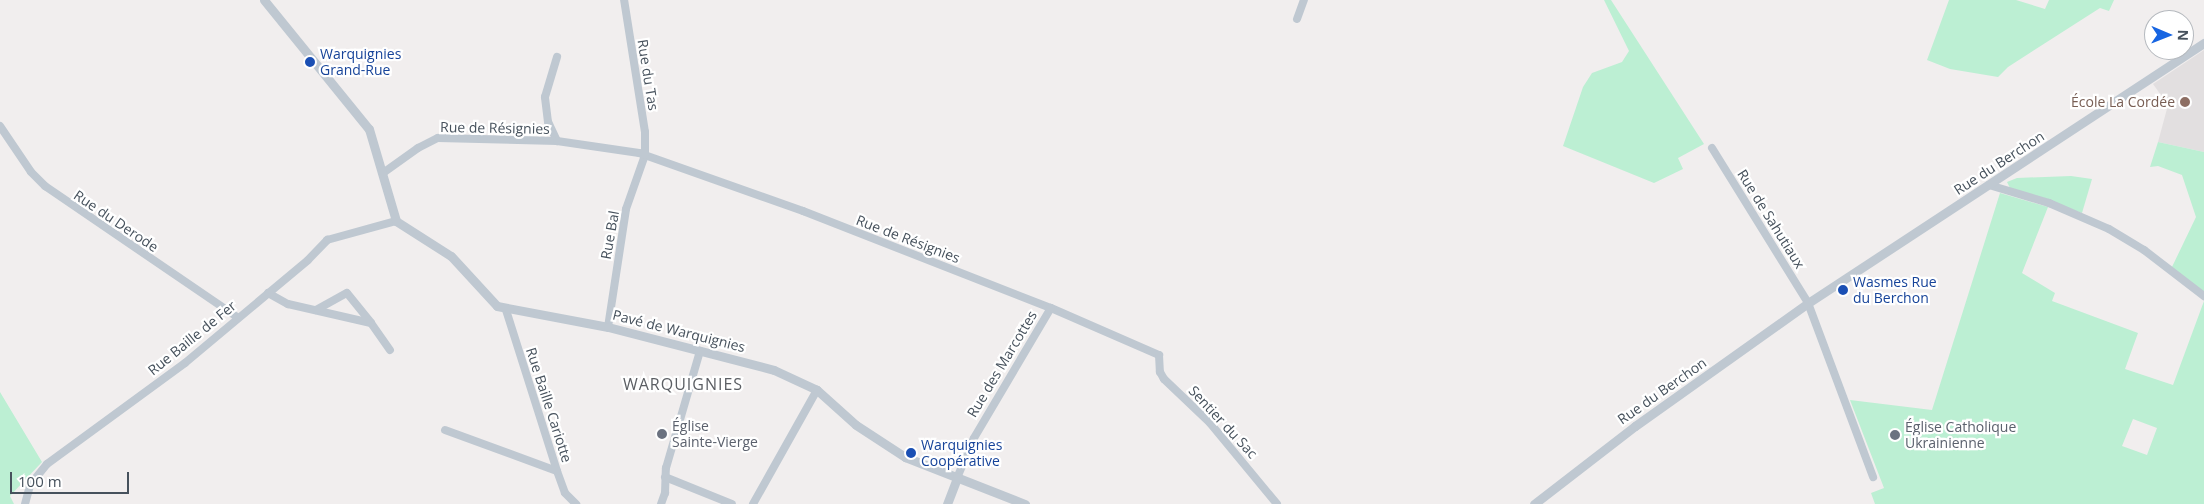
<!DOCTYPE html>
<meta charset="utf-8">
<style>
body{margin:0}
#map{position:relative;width:2204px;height:504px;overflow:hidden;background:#f1eeee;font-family:"Open Sans",sans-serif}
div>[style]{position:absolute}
.education>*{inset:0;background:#e2dfe0}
.green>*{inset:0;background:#bcefd3}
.minor>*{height:8px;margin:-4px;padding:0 4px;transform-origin:4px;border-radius:4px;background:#bfc8d1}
.tertiary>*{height:9px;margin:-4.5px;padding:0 4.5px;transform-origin:4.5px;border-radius:4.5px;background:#bfc8d1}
.dots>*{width:14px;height:14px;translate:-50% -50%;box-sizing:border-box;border:2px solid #fff;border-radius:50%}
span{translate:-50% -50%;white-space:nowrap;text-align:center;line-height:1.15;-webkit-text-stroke:4.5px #fff;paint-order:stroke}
.transit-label{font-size:14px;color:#164399}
.left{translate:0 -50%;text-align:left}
.street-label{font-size:14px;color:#46515c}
.education-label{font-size:14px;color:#785e54}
.right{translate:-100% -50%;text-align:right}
.worship-label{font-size:14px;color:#5b616d}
.quarter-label{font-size:16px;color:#5b5e63;letter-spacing:1px}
.north{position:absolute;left:2144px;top:10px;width:50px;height:50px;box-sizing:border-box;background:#fff;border:1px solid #b5b9be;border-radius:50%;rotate:91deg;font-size:14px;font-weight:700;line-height:20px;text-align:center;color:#46515c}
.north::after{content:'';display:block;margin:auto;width:18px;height:22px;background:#1765e2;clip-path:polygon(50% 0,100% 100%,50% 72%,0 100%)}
.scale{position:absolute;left:10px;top:472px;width:119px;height:22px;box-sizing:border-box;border:2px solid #46515c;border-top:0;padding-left:6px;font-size:15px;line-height:18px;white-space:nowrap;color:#46515c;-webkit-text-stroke:4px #fff;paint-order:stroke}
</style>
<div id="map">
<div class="education">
<div style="clip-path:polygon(2204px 50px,2204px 152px,2158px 142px,2168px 105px,2153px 84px)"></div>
</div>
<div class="green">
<div style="clip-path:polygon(1604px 0,1611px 0,1704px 144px,1678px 158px,1683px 169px,1654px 183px,1563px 146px,1583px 87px,1592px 73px,1622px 62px,1629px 51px)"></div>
<div style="clip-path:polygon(1949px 0,2016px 0,2045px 9px,2049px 0,2114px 0,2109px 11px,2100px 8px,2008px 67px,1998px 77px,1950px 69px,1927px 60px)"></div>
<div style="clip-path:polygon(2158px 142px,2204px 152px,2204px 296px,2171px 269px,2196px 217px,2182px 175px,2158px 166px,2150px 167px)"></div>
<div style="clip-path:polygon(2071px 176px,2092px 179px,2082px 213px,2010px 188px,2007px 182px,2017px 178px)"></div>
<div style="clip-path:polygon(evenodd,2000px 193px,2048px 207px,2022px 273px,2055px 293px,2052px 301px,2138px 333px,2125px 369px,2173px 385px,2204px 301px,2204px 504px,1875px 504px,1871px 493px,1884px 488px,1850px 400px,1932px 410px,2000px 193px,2133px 419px,2157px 428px,2147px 455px,2122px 446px,2133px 419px)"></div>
<div style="clip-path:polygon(0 392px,42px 462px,10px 496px,14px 504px,0 504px)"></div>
</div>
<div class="minor">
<div style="left:1297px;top:19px;width:20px;rotate:-70deg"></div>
<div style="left:0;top:126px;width:55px;rotate:56deg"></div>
<div style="left:31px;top:172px;width:20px;rotate:45deg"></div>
<div style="left:45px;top:186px;width:232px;rotate:34.3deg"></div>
<div style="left:557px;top:141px;width:21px;rotate:-115deg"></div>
<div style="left:548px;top:122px;width:25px;rotate:-97deg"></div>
<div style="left:545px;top:97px;width:42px;rotate:-73.3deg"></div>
<div style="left:1712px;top:148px;width:182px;rotate:58.2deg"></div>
<div style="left:1808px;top:303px;width:186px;rotate:69.5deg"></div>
<div style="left:383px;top:173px;width:43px;rotate:-35.5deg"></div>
<div style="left:418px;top:148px;width:22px;rotate:-27deg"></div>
<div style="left:438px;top:138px;width:119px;rotate:1.4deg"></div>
<div style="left:557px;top:141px;width:83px;rotate:8.3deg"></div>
<div style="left:639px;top:153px;width:174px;rotate:19.5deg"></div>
<div style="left:803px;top:211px;width:266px;rotate:21.4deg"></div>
<div style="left:1051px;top:308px;width:118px;rotate:23.5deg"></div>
<div style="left:1159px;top:355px;width:17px;rotate:87deg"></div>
<div style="left:1160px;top:372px;width:8px;rotate:60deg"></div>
<div style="left:1164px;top:379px;width:64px;rotate:43.7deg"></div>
<div style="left:1210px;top:423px;width:105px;rotate:50.4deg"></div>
<div style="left:1989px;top:185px;width:63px;rotate:16.7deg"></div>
<div style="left:2049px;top:203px;width:65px;rotate:23.4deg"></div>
<div style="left:2109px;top:229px;width:41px;rotate:31deg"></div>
<div style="left:2144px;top:250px;width:76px;rotate:37.5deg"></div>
<div style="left:268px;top:293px;width:23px;rotate:29deg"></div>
<div style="left:288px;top:304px;width:85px;rotate:12.9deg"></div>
<div style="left:371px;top:323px;width:33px;rotate:55deg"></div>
<div style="left:316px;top:310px;width:35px;rotate:-29deg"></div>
<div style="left:347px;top:293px;width:38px;rotate:51deg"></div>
<div style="left:506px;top:310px;width:169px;rotate:72.4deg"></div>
<div style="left:557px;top:471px;width:23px;rotate:70deg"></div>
<div style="left:565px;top:493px;width:16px;rotate:45deg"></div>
<div style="left:608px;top:327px;width:119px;rotate:-81.3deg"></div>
<div style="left:626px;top:209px;width:57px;rotate:-70.6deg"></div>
<div style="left:645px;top:155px;width:23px;rotate:-90deg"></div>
<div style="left:645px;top:132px;width:134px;rotate:-99deg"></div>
<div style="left:445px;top:430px;width:119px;rotate:20.1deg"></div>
<div style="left:665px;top:477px;width:72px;rotate:21.9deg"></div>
<div style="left:957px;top:478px;width:43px;rotate:-67deg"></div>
<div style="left:974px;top:438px;width:151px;rotate:-59.4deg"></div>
<div style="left:25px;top:504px;width:20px;rotate:-75deg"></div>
<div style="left:30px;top:485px;width:27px;rotate:-51deg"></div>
<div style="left:47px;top:464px;width:171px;rotate:-36.2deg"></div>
<div style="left:185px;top:363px;width:160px;rotate:-39.9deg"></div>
<div style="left:308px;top:260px;width:28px;rotate:-46deg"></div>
<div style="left:327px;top:240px;width:72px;rotate:-15.4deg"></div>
<div style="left:661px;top:504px;width:12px;rotate:-70deg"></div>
<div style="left:665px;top:493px;width:25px;rotate:-88deg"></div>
<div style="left:666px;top:468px;width:122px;rotate:-73.8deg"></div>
<div style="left:753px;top:504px;width:131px;rotate:-60.7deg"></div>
</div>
<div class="tertiary">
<div style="left:264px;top:0;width:166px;rotate:50.9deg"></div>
<div style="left:369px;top:129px;width:96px;rotate:73.6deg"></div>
<div style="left:396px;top:221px;width:65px;rotate:32.5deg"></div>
<div style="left:451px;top:256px;width:68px;rotate:47.4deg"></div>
<div style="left:497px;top:306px;width:113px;rotate:10.7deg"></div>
<div style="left:608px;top:327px;width:171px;rotate:14.5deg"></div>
<div style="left:774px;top:370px;width:47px;rotate:24.9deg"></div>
<div style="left:817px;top:390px;width:52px;rotate:41.9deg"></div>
<div style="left:856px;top:425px;width:59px;rotate:33.1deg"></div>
<div style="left:905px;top:457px;width:129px;rotate:21.4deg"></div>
<div style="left:947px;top:504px;width:28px;rotate:-69deg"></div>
<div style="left:1534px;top:504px;width:128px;rotate:-37.7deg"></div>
<div style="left:1635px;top:426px;width:212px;rotate:-35.4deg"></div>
<div style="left:1808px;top:303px;width:474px;rotate:-33.3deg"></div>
</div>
<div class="dots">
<div style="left:310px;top:62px;background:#1a4fb4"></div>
<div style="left:2185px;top:102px;background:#8d6e63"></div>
<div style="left:1843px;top:290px;background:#1a4fb4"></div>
<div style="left:662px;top:434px;background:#6b7280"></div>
<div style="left:1895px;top:435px;background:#6b7280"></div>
<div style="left:911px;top:453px;background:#1a4fb4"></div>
</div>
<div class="transit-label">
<span class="left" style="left:320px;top:62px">Warquignies<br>Grand-Rue</span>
<span class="left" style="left:1853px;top:290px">Wasmes Rue<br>du Berchon</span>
<span class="left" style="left:921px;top:453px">Warquignies<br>Coopérative</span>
</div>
<div class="street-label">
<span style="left:648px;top:75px;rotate:81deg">Rue du Tas</span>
<span style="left:495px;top:128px;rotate:1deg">Rue de Résignies</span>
<span style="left:1999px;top:163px;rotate:-33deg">Rue du Berchon</span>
<span style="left:1771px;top:219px;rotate:58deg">Rue de Sahutiaux</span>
<span style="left:116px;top:221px;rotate:34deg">Rue du Derode</span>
<span style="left:610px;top:235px;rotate:-80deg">Rue Bal</span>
<span style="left:908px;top:239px;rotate:21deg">Rue de Résignies</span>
<span style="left:679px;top:331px;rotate:14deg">Pavé de Warquignies</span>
<span style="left:192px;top:338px;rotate:-39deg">Rue Baille de Fer</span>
<span style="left:1002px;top:364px;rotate:-59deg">Rue des Marcottes</span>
<span style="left:1662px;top:391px;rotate:-35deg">Rue du Berchon</span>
<span style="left:549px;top:405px;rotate:72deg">Rue Baille Cariotte</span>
<span style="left:1223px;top:422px;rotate:47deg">Sentier du Sac</span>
</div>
<div class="education-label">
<span class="right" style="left:2175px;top:102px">École La Cordée</span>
</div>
<div class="worship-label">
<span class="left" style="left:672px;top:434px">Église<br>Sainte-Vierge</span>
<span class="left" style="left:1905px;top:435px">Église Catholique<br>Ukrainienne</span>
</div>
<div class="quarter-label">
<span style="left:683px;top:384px">WARQUIGNIES</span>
</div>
<div class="north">N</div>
<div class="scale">100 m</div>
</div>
